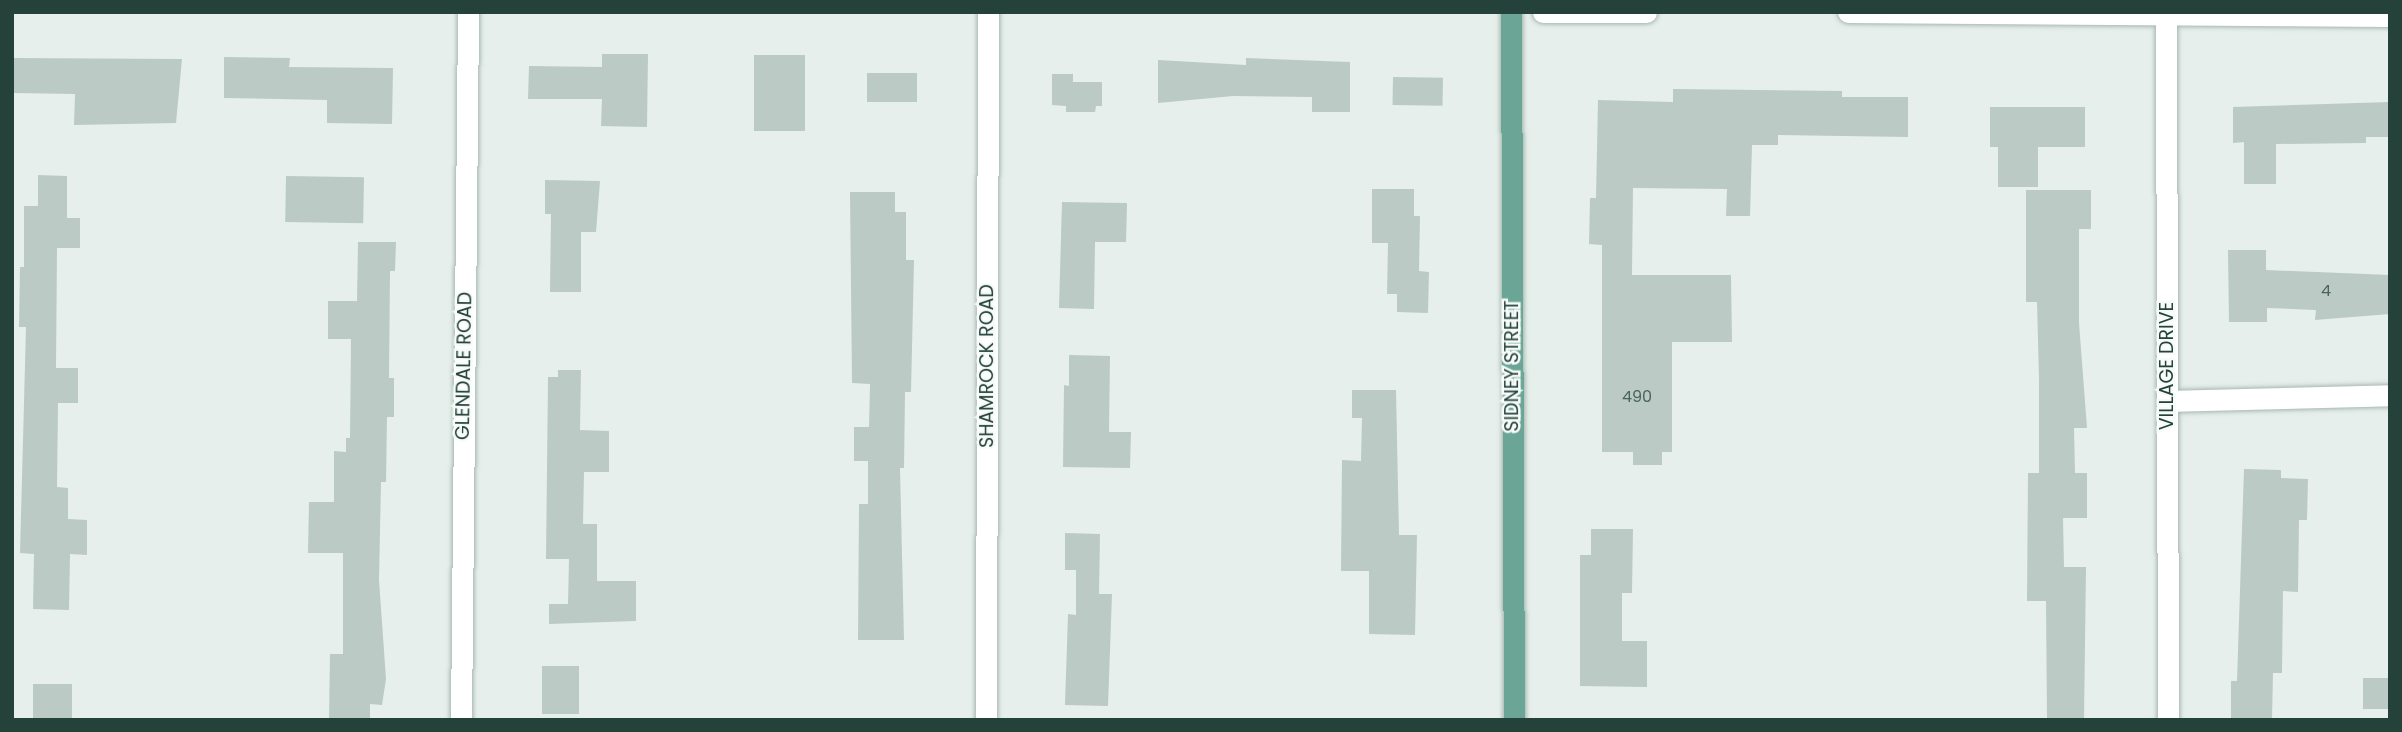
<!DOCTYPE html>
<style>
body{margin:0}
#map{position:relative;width:2402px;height:732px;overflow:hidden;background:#e6efeb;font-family:Poppins,sans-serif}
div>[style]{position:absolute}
.building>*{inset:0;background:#bbcac4;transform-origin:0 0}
.roads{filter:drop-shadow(0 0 2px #a8b8b2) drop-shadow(0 0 2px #a8b8b2)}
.minor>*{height:21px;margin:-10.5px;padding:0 10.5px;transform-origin:10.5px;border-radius:10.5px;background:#fff}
.major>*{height:21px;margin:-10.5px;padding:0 10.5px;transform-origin:10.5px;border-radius:10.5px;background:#6aa596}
span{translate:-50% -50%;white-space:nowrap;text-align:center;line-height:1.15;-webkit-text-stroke:5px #f7fbf9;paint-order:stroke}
.number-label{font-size:16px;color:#4a645c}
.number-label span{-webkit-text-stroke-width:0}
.street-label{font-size:19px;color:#24423a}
.frame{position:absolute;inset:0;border:14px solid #24423a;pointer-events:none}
</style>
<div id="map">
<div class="building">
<div style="clip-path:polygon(602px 54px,648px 54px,647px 127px,601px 126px,602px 99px,528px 99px,529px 66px,602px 67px)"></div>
<div style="left:754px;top:55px;width:51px;height:76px"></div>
<div style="clip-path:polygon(224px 57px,290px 58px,289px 67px,393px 68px,392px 124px,327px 123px,327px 100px,224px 98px)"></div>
<div style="clip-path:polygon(12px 58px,182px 59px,176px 123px,74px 125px,75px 94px,12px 93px)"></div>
<div style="clip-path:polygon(1246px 58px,1350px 62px,1350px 112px,1312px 112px,1312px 97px,1233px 96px,1158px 103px,1158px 60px,1246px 65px)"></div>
<div style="left:867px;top:73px;width:50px;height:29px"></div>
<div style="clip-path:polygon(1052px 74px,1073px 74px,1073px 82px,1102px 82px,1102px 106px,1096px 106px,1095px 112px,1066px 112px,1066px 106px,1052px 105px)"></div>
<div style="left:1393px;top:77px;width:50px;height:28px;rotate:1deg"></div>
<div style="clip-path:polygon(1673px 89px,1842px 91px,1842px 97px,1908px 97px,1908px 137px,1778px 135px,1778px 145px,1752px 145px,1750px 216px,1726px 216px,1727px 189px,1633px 188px,1632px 275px,1731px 275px,1732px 342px,1672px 342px,1672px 452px,1662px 452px,1662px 465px,1633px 465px,1633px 452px,1602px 452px,1602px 245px,1589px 244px,1590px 198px,1596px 198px,1598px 100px,1673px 102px)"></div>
<div style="clip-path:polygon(2390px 102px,2390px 137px,2366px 137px,2366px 143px,2276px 144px,2276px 184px,2244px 184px,2244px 142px,2233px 143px,2233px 107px)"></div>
<div style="clip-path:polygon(1990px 107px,2085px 107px,2085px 147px,2038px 147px,2038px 187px,1998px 187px,1998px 147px,1990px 147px)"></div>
<div style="clip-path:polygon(38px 175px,67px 176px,67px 218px,80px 218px,80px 248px,57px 248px,56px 368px,78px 368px,78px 403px,58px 403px,57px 487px,68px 488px,68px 519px,87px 520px,87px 555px,70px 554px,69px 610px,33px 609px,34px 554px,20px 553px,26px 327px,19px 327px,20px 267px,24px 267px,24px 206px,38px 206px)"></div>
<div style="left:286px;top:176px;width:78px;height:46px;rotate:1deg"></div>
<div style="clip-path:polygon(545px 180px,600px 181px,596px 232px,581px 232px,581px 292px,550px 292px,551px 214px,545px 214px)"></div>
<div style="clip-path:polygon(1372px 189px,1414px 189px,1414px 216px,1420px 216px,1419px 271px,1429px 272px,1428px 313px,1397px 312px,1397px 294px,1387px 294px,1388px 243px,1372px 243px)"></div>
<div style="clip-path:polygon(2026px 190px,2091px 190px,2091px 229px,2079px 229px,2079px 323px,2087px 428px,2074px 428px,2075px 473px,2087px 473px,2087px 518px,2063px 518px,2064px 567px,2086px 567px,2084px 720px,2047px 720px,2046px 601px,2027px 601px,2028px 473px,2039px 473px,2039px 379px,2037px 302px,2026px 302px)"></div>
<div style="clip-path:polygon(850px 192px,895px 192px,895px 212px,906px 212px,906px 260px,914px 260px,911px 392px,905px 392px,904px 468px,900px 468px,904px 640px,858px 640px,859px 504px,868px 504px,868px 461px,854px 461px,854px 427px,869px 427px,870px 384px,852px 383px)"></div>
<div style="clip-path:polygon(1062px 202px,1127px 203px,1126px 242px,1095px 242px,1094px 309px,1059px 308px)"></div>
<div style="clip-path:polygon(358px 242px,396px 242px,395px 271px,390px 271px,389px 378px,394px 378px,394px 417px,387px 417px,386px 482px,381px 482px,379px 580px,386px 679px,382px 705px,370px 704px,370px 720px,329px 720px,330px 654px,343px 654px,343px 553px,308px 553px,309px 502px,334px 502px,334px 451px,346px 452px,346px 438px,350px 438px,351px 339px,328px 339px,328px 301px,357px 301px)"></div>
<div style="clip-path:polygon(2228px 250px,2266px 250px,2266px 270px,2390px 275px,2390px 314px,2315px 320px,2316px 310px,2267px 308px,2267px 322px,2229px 322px)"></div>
<div style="clip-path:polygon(1069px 355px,1110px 356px,1109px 432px,1131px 432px,1130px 468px,1063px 467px,1064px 385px,1069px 386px)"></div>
<div style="clip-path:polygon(558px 370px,581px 370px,580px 430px,609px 431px,609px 472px,584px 472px,583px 524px,597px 524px,597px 581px,636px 581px,636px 621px,549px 624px,549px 604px,568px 604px,569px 559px,546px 559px,548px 377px,558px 377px)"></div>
<div style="clip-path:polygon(1352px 390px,1396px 390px,1399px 535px,1417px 535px,1415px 635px,1369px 634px,1369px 571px,1341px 571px,1342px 460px,1361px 461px,1362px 418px,1352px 418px)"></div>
<div style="clip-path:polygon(2244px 469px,2281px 470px,2281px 478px,2308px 479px,2307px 520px,2299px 520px,2298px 592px,2283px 591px,2282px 673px,2273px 673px,2272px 720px,2231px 720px,2231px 681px,2237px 681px)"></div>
<div style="clip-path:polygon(1591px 529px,1633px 529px,1632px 593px,1622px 593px,1622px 641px,1647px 641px,1647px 687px,1580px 686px,1580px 555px,1591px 555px)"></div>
<div style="clip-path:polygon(1065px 533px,1100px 534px,1099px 594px,1112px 594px,1108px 706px,1065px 705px,1068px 614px,1076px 615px,1076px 570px,1065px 570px)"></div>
<div style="left:542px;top:666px;width:37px;height:48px"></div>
<div style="left:2363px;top:678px;width:27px;height:31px"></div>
<div style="left:33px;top:684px;width:39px;height:36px"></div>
</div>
<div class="roads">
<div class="minor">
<div style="left:1543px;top:12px;width:103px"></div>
<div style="left:1848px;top:12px;width:542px;rotate:0.42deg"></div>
<div style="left:2166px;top:12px;width:708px;rotate:89.84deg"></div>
<div style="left:2167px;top:401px;width:223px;rotate:-1.5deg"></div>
<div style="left:461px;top:720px;width:708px;rotate:-89.43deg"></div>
<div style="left:986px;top:720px;width:708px;rotate:-89.84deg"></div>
</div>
<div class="major">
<div style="left:1511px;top:12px;width:708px;rotate:89.76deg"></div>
</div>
</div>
<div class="number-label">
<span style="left:2326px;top:291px">4</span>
<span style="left:1637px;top:397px">490</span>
</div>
<div class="street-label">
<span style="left:464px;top:366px;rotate:-89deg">GLENDALE ROAD</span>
<span style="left:987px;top:366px;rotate:-90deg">SHAMROCK ROAD</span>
<span style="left:1512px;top:366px;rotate:-90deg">SIDNEY STREET</span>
<span style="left:2167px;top:366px;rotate:-90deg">VILLAGE DRIVE</span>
</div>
<div class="frame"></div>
</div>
